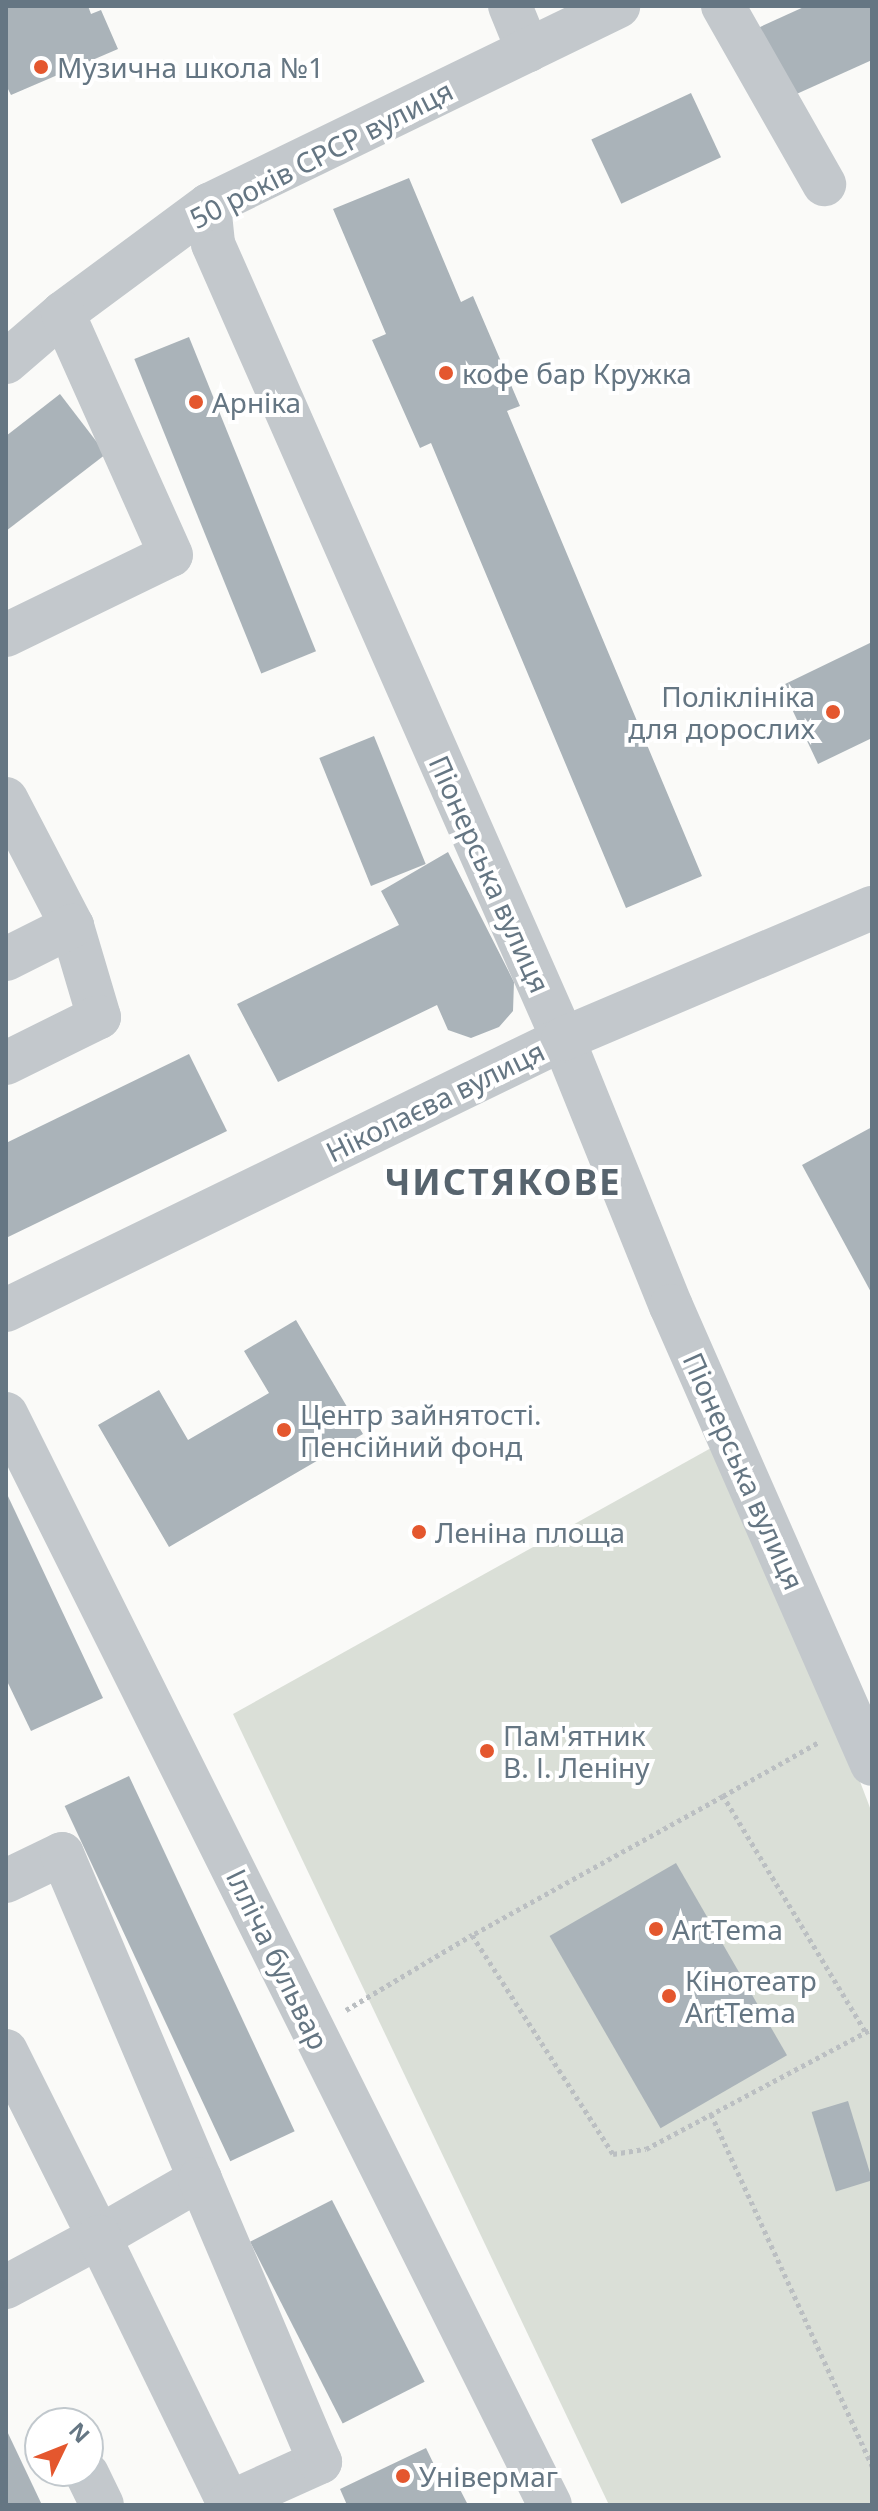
<!DOCTYPE html>
<meta charset="utf-8">
<style>
body{margin:0}
#map{position:relative;width:878px;height:2511px;overflow:hidden;background:#fafaf8;font-family:"Noto Sans",sans-serif}
div>[style]{position:absolute}
.green>*{inset:0;background:#dadfd7}
.building>*{inset:0;background:#aab3b9;transform-origin:0 0}
.path>*{height:5px;margin-top:-2.5px;transform-origin:0;background:repeating-linear-gradient(90deg,#bbbfc2 0 4px,transparent 0 8px)}
.minor>*{height:44px;margin:-22px;padding:0 22px;transform-origin:22px;border-radius:22px;background:#c3c8cc}
.dots>*{width:22px;height:22px;translate:-50% -50%;box-sizing:border-box;border:4px solid #fff;border-radius:50%}
span{translate:-50% -50%;white-space:nowrap;text-align:center;line-height:1.15;-webkit-text-stroke:8px #fff;paint-order:stroke}
.poi-label{font-size:28px;color:#657683}
.left{translate:0 -50%;text-align:left}
.right{translate:-100% -50%;text-align:right}
.street-label{font-size:28px;color:#657683}
.district-label{font-size:36px;color:#57646e;font-weight:700;letter-spacing:2px}
.frame{position:absolute;inset:0;border:8px solid #657683;pointer-events:none}
.north{position:absolute;left:24px;top:2407px;width:80px;height:80px;box-sizing:border-box;background:#fff;border:2px solid #c1c8cd;border-radius:50%;rotate:47deg;font-size:22px;font-weight:700;line-height:32px;text-align:center;color:#657683}
.north::after{content:'';display:block;margin:auto;width:28px;height:36px;background:#e4572e;clip-path:polygon(50% 0,100% 100%,50% 72%,0 100%)}
</style>
<div id="map">
<div class="green">
<div style="clip-path:polygon(729px 1438px,872px 1813px,872px 2505px,609px 2505px,233px 1714px)"></div>
</div>
<div class="building">
<div style="clip-path:polygon(6px 6px,88px 6px,91px 14px,101px 10px,118px 49px,11px 95px,6px 85px)"></div>
<div style="clip-path:polygon(806px 6px,872px 6px,872px 60px,781px 101px,749px 32px)"></div>
<div style="left:691px;top:93px;width:71px;height:110px;rotate:65deg"></div>
<div style="clip-path:polygon(409px 178px,461px 302px,473px 296px,520px 406px,507px 411px,702px 876px,626px 908px,431px 443px,420px 448px,372px 340px,386px 334px,333px 209px)"></div>
<div style="left:189px;top:337px;width:339px;height:59px;rotate:68deg"></div>
<div style="clip-path:polygon(60px 394px,106px 454px,6px 531px,6px 436px)"></div>
<div style="clip-path:polygon(872px 642px,872px 738px,818px 764px,781px 686px)"></div>
<div style="left:374px;top:736px;width:138px;height:59px;rotate:68deg"></div>
<div style="clip-path:polygon(448px 852px,514px 982px,513px 1011px,499px 1027px,471px 1038px,448px 1030px,437px 1005px,278px 1082px,237px 1004px,399px 925px,381px 891px)"></div>
<div style="clip-path:polygon(189px 1054px,227px 1131px,6px 1238px,6px 1143px)"></div>
<div style="clip-path:polygon(872px 1127px,872px 1294px,802px 1165px)"></div>
<div style="clip-path:polygon(296px 1320px,363px 1434px,169px 1547px,98px 1425px,159px 1390px,188px 1440px,269px 1393px,244px 1351px)"></div>
<div style="clip-path:polygon(6px 1492px,103px 1698px,31px 1731px,6px 1679px)"></div>
<div style="left:129px;top:1776px;width:392px;height:71px;rotate:65deg"></div>
<div style="left:676px;top:1863px;width:222px;height:146px;rotate:60deg"></div>
<div style="left:848px;top:2101px;width:83px;height:38px;rotate:73deg"></div>
<div style="left:332px;top:2200px;width:204px;height:92px;rotate:63deg"></div>
<div style="clip-path:polygon(6px 2429px,42px 2505px,6px 2505px)"></div>
<div style="clip-path:polygon(426px 2448px,441px 2479px,452px 2474px,468px 2505px,347px 2505px,340px 2489px)"></div>
</div>
<div class="path">
<div style="left:723px;top:1796px;width:110px;rotate:-29.4deg"></div>
<div style="left:346px;top:2010px;width:147px;rotate:-30.8deg"></div>
<div style="left:865px;top:2031px;width:275px;rotate:-121.1deg"></div>
<div style="left:723px;top:1796px;width:287px;rotate:151deg"></div>
<div style="left:472px;top:1935px;width:260px;rotate:57.2deg"></div>
<div style="left:613px;top:2154px;width:33px;rotate:-9deg"></div>
<div style="left:646px;top:2149px;width:256px;rotate:-28deg"></div>
<div style="left:711px;top:2114px;width:387px;rotate:65.4deg"></div>
</div>
<div class="minor">
<div style="left:510px;top:6px;width:48px;rotate:67.8deg"></div>
<div style="left:723px;top:6px;width:205px;rotate:60.4deg"></div>
<div style="left:209px;top:205px;width:39px;rotate:84deg"></div>
<div style="left:213px;top:244px;width:869px;rotate:66.24deg"></div>
<div style="left:563px;top:1039px;width:288px;rotate:68deg"></div>
<div style="left:671px;top:1306px;width:500px;rotate:66.31deg"></div>
<div style="left:6px;top:362px;width:75px;rotate:-40.7deg"></div>
<div style="left:63px;top:313px;width:182px;rotate:-36.5deg"></div>
<div style="left:209px;top:205px;width:455px;rotate:-25.9deg"></div>
<div style="left:6px;top:635px;width:183px;rotate:-25.9deg"></div>
<div style="left:171px;top:555px;width:265px;rotate:-114.1deg"></div>
<div style="left:6px;top:799px;width:143px;rotate:62.5deg"></div>
<div style="left:72px;top:926px;width:95px;rotate:73.5deg"></div>
<div style="left:99px;top:1017px;width:104px;rotate:153.7deg"></div>
<div style="left:6px;top:959px;width:74px;rotate:-26.6deg"></div>
<div style="left:6px;top:1310px;width:619px;rotate:-25.94deg"></div>
<div style="left:563px;top:1039px;width:336px;rotate:-23deg"></div>
<div style="left:6px;top:1414px;width:1219px;rotate:63.5deg"></div>
<div style="left:6px;top:1881px;width:62px;rotate:-25.7deg"></div>
<div style="left:62px;top:1854px;width:353px;rotate:67deg"></div>
<div style="left:200px;top:2179px;width:116px;rotate:150.1deg"></div>
<div style="left:99px;top:2237px;width:208px;rotate:-116.6deg"></div>
<div style="left:6px;top:2287px;width:106px;rotate:-28.3deg"></div>
<div style="left:99px;top:2237px;width:296px;rotate:64deg"></div>
<div style="left:229px;top:2503px;width:100px;rotate:-24.3deg"></div>
<div style="left:320px;top:2462px;width:307px;rotate:-113deg"></div>
<div style="left:87px;top:2474px;width:34px;rotate:64deg"></div>
</div>
<div class="dots">
<div style="left:41px;top:67px;background:#e4572e"></div>
<div style="left:446px;top:373px;background:#e4572e"></div>
<div style="left:196px;top:402px;background:#e4572e"></div>
<div style="left:833px;top:712px;background:#e4572e"></div>
<div style="left:284px;top:1430px;background:#e4572e"></div>
<div style="left:419px;top:1532px;background:#e4572e"></div>
<div style="left:487px;top:1751px;background:#e4572e"></div>
<div style="left:656px;top:1929px;background:#e4572e"></div>
<div style="left:669px;top:1996px;background:#e4572e"></div>
<div style="left:403px;top:2476px;background:#e4572e"></div>
</div>
<div class="poi-label">
<span class="left" style="left:57px;top:67px">Музична школа №1</span>
<span class="left" style="left:462px;top:373px">кофе бар Кружка</span>
<span class="left" style="left:212px;top:402px">Арніка</span>
<span class="right" style="left:815px;top:712px">Поліклініка<br>для дорослих</span>
<span class="left" style="left:300px;top:1430px">Центр зайнятості.<br>Пенсійний фонд</span>
<span class="left" style="left:435px;top:1532px">Леніна площа</span>
<span class="left" style="left:503px;top:1751px">Пам'ятник<br>В. І. Леніну</span>
<span class="left" style="left:672px;top:1929px">ArtTema</span>
<span class="left" style="left:685px;top:1996px">Кінотеатр<br>ArtTema</span>
<span class="left" style="left:419px;top:2476px">Універмаг</span>
</div>
<div class="street-label">
<span style="left:321px;top:154px;rotate:-27deg">50 років СРСР вулиця</span>
<span style="left:490px;top:874px;rotate:66deg">Піонерська вулиця</span>
<span style="left:435px;top:1101px;rotate:-26deg">Ніколаєва вулиця</span>
<span style="left:744px;top:1471px;rotate:66deg">Піонерська вулиця</span>
<span style="left:278px;top:1959px;rotate:64deg">Ілліча бульвар</span>
</div>
<div class="district-label">
<span style="left:503px;top:1182px">ЧИСТЯКОВЕ</span>
</div>
<div class="frame"></div>
<div class="north">N</div>
</div>
